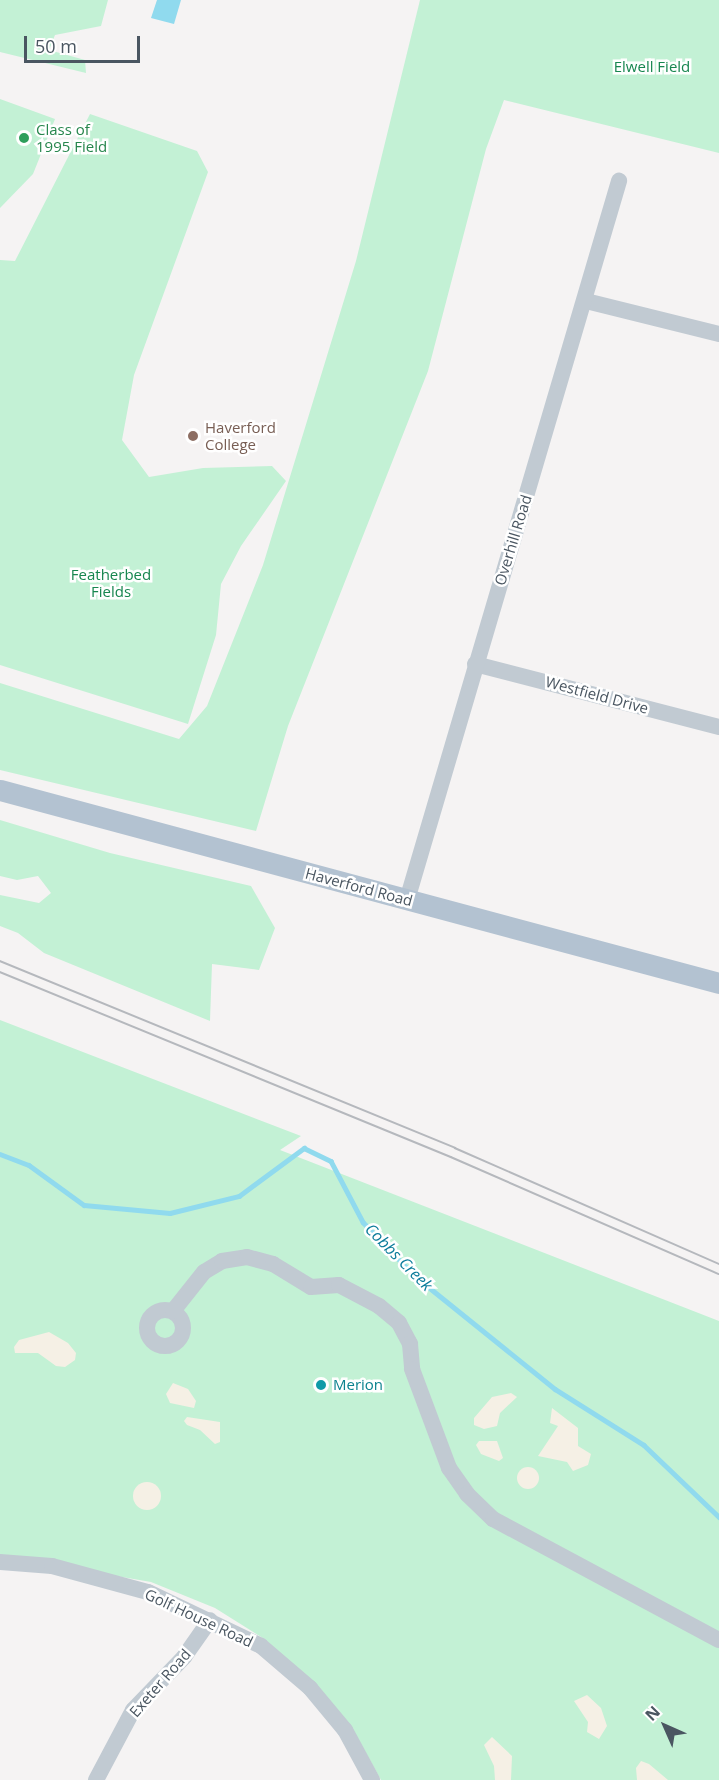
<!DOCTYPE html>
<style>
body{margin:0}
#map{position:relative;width:719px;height:1780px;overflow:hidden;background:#f5f3f3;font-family:"Open Sans",sans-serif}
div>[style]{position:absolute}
.green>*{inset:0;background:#c3f1d5}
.sand>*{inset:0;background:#f5f0e5}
.round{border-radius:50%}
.water>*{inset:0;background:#90daee}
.stream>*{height:4.5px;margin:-2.25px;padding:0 2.25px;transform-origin:2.25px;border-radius:2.25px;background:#90daee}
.minor>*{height:16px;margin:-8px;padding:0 8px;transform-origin:8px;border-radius:8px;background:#c1cad2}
.minor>.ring{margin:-8px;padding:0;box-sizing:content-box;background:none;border:16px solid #c1cad2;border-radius:50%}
.major>*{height:21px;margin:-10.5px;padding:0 10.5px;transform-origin:10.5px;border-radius:10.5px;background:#b3c2d1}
.tram>*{height:1.5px;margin:-0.75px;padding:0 0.75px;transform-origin:0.75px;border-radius:0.75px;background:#b5b8bd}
.dots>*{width:16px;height:16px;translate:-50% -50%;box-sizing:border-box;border:3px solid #fff;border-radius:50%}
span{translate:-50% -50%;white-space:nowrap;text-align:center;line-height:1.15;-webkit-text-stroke:5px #fff;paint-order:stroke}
.park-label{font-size:15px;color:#17864f}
.leisure-label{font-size:15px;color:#27864d}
.left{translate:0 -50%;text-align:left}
.education-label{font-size:15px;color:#785e54}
.street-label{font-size:15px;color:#4a5661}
.culture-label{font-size:15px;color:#0d838f}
.water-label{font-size:16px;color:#0c7c9b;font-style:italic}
.north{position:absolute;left:635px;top:1696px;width:60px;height:60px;-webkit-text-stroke:4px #fff;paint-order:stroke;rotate:315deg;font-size:16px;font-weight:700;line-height:24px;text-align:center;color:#4a5661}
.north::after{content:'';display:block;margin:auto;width:21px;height:27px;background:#4a5661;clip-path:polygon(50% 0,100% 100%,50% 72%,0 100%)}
.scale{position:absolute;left:24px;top:36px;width:116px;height:27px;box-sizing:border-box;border:3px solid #4a5661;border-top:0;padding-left:8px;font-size:18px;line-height:21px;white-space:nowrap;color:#4a5661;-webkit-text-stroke:4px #fff;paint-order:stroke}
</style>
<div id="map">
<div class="green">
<div style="clip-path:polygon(0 0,108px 0,101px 26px,55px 35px,49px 50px,85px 60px,86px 73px,0 52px)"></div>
<div style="clip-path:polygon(420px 0,719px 0,719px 153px,504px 100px,486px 149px,428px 371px,288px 726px,256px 831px,0 770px,0 683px,179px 739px,207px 706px,263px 565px,356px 261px)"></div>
<div style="clip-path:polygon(0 99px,55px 119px,33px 174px,0 208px)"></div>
<div style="clip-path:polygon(90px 114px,197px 151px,208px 172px,134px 375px,122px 440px,149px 477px,203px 468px,272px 466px,286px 481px,241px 546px,221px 584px,216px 635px,188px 724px,0 665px,0 260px,15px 261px)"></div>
<div style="clip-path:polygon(0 820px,110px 853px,251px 886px,275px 928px,259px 970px,212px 964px,210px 1021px,44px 953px,18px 933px,0 926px,0 895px,39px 903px,51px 893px,38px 876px,17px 880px,0 876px)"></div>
<div style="clip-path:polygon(0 1020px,301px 1136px,280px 1150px,719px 1321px,719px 1780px,381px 1780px,351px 1726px,266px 1640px,215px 1608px,151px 1582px,0 1556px)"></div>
</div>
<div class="sand">
<div style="clip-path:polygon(49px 1332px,68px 1343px,76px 1353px,75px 1360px,65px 1367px,56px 1366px,38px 1353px,15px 1353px,14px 1347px,19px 1340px)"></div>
<div style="clip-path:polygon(173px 1383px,188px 1389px,196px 1401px,194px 1408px,170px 1403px,166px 1394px)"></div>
<div style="clip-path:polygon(511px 1393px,517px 1397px,500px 1413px,497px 1426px,484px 1429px,474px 1425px,474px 1418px,492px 1397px)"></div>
<div style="clip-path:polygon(552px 1408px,578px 1428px,578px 1446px,591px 1454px,588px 1465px,573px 1471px,567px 1462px,538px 1456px,558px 1426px,550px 1423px)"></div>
<div style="clip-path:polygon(187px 1417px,220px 1422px,220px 1442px,215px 1444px,200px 1430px,187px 1425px,184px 1421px)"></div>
<div style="clip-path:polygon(479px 1441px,497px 1441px,503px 1458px,499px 1461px,481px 1454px,476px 1445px)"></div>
<div class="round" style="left:517px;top:1467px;width:22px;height:22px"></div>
<div class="round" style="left:133px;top:1482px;width:28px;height:28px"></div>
<div style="clip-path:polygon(587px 1695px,601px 1708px,607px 1726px,599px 1739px,587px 1732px,588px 1722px,574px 1701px)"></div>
<div style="clip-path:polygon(492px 1737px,512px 1756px,511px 1780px,495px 1780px,494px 1766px,484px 1745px)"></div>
<div style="clip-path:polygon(641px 1761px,649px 1764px,668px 1780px,637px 1780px,636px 1768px)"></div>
</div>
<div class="water">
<div style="clip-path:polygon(157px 0,181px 0,174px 24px,151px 18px)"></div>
</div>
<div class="stream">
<div style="left:0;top:1154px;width:31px;rotate:21deg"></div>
<div style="left:29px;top:1165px;width:68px;rotate:36deg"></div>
<div style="left:84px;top:1205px;width:86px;rotate:5.3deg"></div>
<div style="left:170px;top:1213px;width:71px;rotate:-13.8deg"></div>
<div style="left:239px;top:1196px;width:81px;rotate:-36.4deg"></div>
<div style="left:304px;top:1148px;width:30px;rotate:26deg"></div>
<div style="left:331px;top:1161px;width:69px;rotate:62.3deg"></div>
<div style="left:363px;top:1222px;width:75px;rotate:46.1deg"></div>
<div style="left:415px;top:1276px;width:180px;rotate:38.9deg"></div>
<div style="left:555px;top:1389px;width:105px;rotate:32.2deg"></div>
<div style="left:644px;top:1445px;width:104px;rotate:43.8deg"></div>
</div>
<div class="minor">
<div style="left:586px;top:301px;width:137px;rotate:13.9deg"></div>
<div style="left:475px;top:664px;width:252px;rotate:14.5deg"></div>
<div style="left:407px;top:900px;width:750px;rotate:-73.57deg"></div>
<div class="ring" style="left:147px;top:1310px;width:20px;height:20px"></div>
<div style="left:173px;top:1311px;width:50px;rotate:-51.5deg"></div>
<div style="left:204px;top:1272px;width:21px;rotate:-31deg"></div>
<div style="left:222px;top:1261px;width:25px;rotate:-9deg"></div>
<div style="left:247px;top:1257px;width:27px;rotate:15deg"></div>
<div style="left:273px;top:1264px;width:44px;rotate:31.2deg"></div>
<div style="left:311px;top:1287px;width:28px;rotate:-4deg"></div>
<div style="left:339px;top:1285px;width:45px;rotate:27.7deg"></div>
<div style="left:379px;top:1306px;width:26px;rotate:40deg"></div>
<div style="left:399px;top:1323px;width:24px;rotate:62deg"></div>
<div style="left:410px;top:1344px;width:25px;rotate:85deg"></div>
<div style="left:412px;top:1369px;width:106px;rotate:69.5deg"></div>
<div style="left:449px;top:1468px;width:32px;rotate:55deg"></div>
<div style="left:467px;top:1494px;width:36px;rotate:44deg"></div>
<div style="left:493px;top:1519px;width:256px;rotate:28.2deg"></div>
<div style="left:0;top:1562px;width:52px;rotate:4.4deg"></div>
<div style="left:52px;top:1566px;width:99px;rotate:15.2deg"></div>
<div style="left:148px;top:1592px;width:125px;rotate:25.5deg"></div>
<div style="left:261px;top:1646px;width:65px;rotate:40.6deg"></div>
<div style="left:310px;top:1688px;width:55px;rotate:50.2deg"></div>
<div style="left:345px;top:1730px;width:57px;rotate:61.6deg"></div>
<div style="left:96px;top:1780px;width:79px;rotate:-62.1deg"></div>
<div style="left:133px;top:1710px;width:74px;rotate:-46.1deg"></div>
<div style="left:184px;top:1657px;width:45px;rotate:-54.9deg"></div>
</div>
<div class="major">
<div style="left:0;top:790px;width:744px;rotate:15.03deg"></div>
</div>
<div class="tram">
<div style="left:0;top:961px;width:492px;rotate:22.3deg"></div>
<div style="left:455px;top:1148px;width:288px;rotate:23.7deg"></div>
<div style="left:0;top:972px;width:487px;rotate:22.3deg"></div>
<div style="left:451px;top:1157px;width:292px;rotate:23.6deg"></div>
</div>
<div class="dots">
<div style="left:24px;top:138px;background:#2e9e5b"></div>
<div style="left:193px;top:436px;background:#8d6e63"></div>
<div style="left:321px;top:1385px;background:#0f9aa8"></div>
</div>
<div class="park-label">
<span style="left:652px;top:67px">Elwell Field</span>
<span style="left:111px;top:583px">Featherbed<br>Fields</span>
</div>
<div class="leisure-label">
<span class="left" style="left:36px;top:138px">Class of<br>1995 Field</span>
</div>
<div class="education-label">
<span class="left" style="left:205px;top:436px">Haverford<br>College</span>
</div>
<div class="street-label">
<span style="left:513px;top:540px;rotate:-73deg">Overhill Road</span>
<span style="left:597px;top:695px;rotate:15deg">Westfield Drive</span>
<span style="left:359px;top:887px;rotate:15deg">Haverford Road</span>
<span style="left:199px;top:1618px;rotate:25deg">Golf House Road</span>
<span style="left:160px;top:1683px;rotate:-49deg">Exeter Road</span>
</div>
<div class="culture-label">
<span class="left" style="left:333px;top:1385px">Merion</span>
</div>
<div class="water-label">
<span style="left:399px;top:1257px;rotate:45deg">Cobbs Creek</span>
</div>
<div class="north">N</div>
<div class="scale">50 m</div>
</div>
